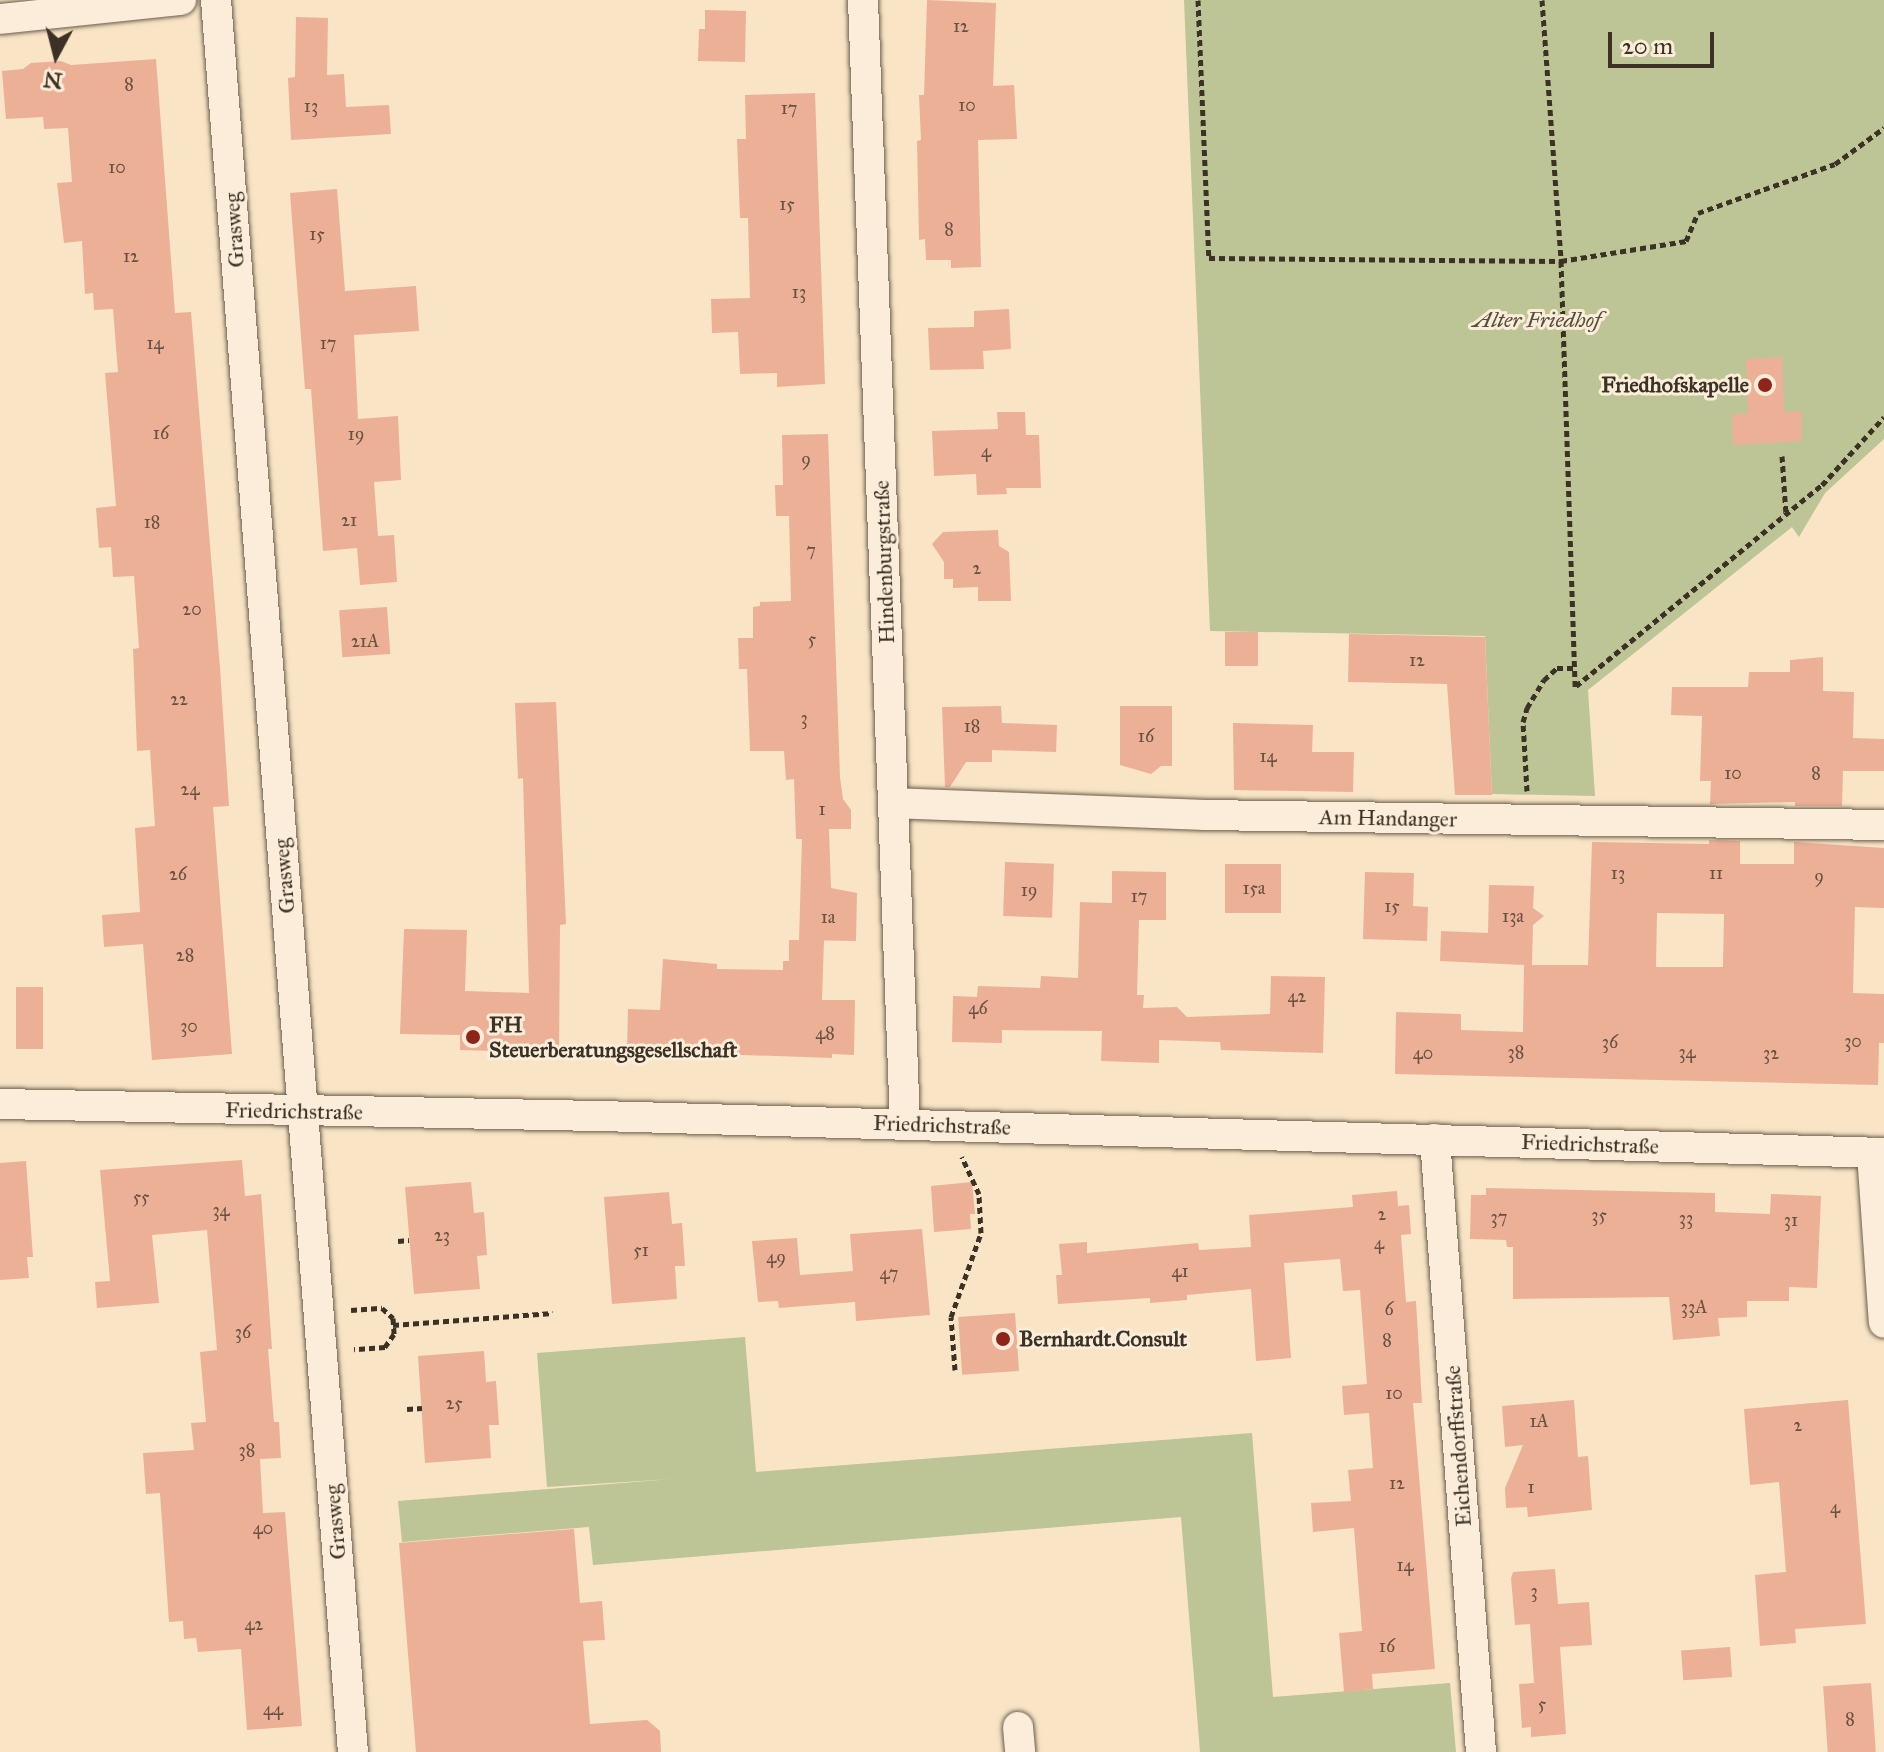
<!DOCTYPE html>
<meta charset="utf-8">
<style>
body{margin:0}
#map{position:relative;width:1884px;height:1752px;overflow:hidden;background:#f9e4c5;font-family:"IM FELL Great Primer",serif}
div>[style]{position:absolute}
.green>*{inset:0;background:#bdc495}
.building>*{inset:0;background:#ecb097;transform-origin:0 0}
.path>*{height:5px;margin-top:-2.5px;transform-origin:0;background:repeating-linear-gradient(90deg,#3b3124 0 6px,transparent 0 10px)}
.roads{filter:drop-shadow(0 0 2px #6a5e4c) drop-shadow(0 0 2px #6a5e4c)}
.street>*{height:30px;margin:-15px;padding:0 15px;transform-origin:15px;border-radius:15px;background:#fbedd9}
.dots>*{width:22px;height:22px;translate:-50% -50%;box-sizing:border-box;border:4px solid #fbedd9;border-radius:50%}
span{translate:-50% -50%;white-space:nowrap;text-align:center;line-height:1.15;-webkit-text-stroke:6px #fbedd9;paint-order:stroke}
.number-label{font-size:18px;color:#675141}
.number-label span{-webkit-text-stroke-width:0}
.street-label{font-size:22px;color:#3b3124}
.park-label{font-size:22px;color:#554e3b;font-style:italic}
.poi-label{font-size:22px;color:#3b3124;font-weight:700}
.right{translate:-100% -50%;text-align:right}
.left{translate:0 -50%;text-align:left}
.north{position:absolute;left:16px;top:16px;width:80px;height:80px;-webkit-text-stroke:6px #fbedd9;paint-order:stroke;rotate:187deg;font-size:22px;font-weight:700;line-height:32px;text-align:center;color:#3b3124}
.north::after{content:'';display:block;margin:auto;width:28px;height:36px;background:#3b3124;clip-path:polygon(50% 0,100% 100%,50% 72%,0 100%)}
.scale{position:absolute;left:1608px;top:32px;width:106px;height:36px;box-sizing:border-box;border:4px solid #3b3124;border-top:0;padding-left:10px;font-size:24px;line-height:28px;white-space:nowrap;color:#3b3124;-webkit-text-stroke:6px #fbedd9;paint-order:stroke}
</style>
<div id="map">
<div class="green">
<div style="clip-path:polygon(1184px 0,1884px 0,1884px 439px,1825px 493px,1799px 537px,1792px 527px,1588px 690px,1595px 796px,1492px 794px,1485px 636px,1210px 631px)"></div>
<div style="clip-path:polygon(745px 1337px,756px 1472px,1252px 1433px,1273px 1697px,1450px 1683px,1456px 1752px,1200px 1752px,1181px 1517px,593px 1565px,589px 1527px,402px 1542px,398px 1501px,672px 1479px,547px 1487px,537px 1353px)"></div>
</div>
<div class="building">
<div style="clip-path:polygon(927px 0,996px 3px,993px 86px,1014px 85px,1017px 139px,978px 140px,981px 267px,951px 268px,951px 260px,926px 260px,925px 239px,919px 240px,917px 141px,921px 140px,919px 95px,924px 95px)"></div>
<div style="clip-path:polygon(705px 10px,746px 11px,745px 62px,698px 61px,699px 29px,705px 29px)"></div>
<div style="clip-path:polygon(296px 17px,328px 18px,327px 75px,344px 74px,346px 107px,389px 105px,391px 134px,291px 140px,288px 78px,295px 77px)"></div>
<div style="clip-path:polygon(156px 59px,175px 313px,191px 312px,220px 668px,229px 806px,213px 807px,232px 1054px,152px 1060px,143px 944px,104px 947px,102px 915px,140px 912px,135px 828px,155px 826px,150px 750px,137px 751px,133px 649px,139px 648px,134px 576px,113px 577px,111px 547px,99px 548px,96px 508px,116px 506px,105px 373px,118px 372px,113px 309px,94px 310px,93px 293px,85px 294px,82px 241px,64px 243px,57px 183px,72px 182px,68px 128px,44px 129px,43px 117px,6px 119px,2px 71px,23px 69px,31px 63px,61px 61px,71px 65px)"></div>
<div style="clip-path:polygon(815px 93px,825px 384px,777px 387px,777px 373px,740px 374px,738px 332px,712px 333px,711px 299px,750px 298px,748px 218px,740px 218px,737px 139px,746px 139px,745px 95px)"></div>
<div style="clip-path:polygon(337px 189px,345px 291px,416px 286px,419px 331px,354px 335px,358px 419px,398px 416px,401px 480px,374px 482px,378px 536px,394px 535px,397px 582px,360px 585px,357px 548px,323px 551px,311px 389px,305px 389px,290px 193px)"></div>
<div style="clip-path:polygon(1009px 309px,1011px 349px,983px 351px,984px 369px,930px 370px,928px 328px,974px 327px,974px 311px)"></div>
<div style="clip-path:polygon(1782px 357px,1784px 412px,1801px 411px,1802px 441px,1733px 445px,1732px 414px,1748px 413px,1746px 359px)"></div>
<div style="clip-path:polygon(997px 412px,1025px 412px,1026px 435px,1039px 435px,1041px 488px,1006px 488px,1007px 494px,977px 495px,976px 474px,934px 476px,932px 431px,998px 429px)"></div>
<div style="clip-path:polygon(828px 434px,840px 777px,843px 799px,851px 810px,851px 829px,829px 829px,831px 888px,857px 893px,856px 941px,799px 940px,802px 839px,796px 839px,794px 779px,786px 780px,784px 751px,750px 751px,747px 669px,739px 669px,738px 638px,753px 638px,753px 607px,760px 606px,760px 602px,791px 601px,789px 516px,776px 516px,775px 485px,783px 485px,782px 435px)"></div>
<div style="clip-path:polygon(998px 530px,999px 546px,1009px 552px,1011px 601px,978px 601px,978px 587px,953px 588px,953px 579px,944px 579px,944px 562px,932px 544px,943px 532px)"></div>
<div style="left:387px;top:607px;width:47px;height:48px;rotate:86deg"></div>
<div style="left:1225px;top:632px;width:33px;height:34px"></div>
<div style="clip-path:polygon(1349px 634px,1485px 637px,1492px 795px,1455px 795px,1447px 684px,1348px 682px)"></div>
<div style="clip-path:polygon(1823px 657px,1823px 691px,1854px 692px,1853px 738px,1884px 739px,1884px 771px,1843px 771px,1842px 806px,1795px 806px,1795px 802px,1710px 804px,1711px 781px,1700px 781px,1702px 716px,1671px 715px,1672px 687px,1748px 687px,1749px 672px,1790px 672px,1790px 660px)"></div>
<div style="clip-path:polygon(556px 702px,566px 924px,560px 925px,559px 1057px,495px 1056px,495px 1051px,460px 1050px,460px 1035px,400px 1034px,404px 929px,467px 930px,465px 991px,529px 993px,523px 778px,518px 779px,515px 703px)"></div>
<div style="clip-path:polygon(1001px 706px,1002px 723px,1057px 725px,1056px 752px,992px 750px,992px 762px,966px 762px,950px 787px,945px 787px,942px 707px)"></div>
<div style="clip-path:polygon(1120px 706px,1172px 706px,1172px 766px,1161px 766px,1151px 774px,1120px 765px)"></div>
<div style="clip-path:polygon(1233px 723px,1313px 725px,1312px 752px,1354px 752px,1353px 792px,1234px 790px)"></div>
<div style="clip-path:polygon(evenodd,1709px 840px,1740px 841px,1740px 864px,1794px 864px,1794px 842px,1884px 848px,1884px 908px,1855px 907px,1853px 993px,1884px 994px,1884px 1043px,1879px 1043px,1878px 1085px,1395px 1074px,1396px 1012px,1461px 1014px,1461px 1030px,1523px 1032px,1524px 965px,1440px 961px,1441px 931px,1488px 933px,1489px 885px,1534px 886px,1533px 908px,1544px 916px,1533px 925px,1532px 965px,1588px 965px,1592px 842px,1709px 844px,1709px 840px,1657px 913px,1724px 914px,1723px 967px,1656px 967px,1657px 913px)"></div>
<div style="left:1005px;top:862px;width:49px;height:54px;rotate:2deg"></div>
<div style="left:1225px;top:864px;width:56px;height:49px"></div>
<div style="clip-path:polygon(1112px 871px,1166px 872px,1166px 920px,1139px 920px,1137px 995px,1144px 995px,1143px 1008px,1177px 1007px,1187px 1017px,1270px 1014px,1271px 976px,1325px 977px,1323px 1053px,1221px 1050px,1220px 1042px,1159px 1040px,1159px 1063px,1101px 1061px,1102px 1031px,1002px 1030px,1002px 1043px,952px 1042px,953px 996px,977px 997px,978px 986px,1040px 988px,1041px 976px,1078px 978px,1080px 902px,1112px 903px)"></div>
<div style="clip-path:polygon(1365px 872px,1414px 873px,1413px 906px,1428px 907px,1427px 941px,1363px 939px)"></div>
<div style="clip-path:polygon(789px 940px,824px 940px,822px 1000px,855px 1000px,854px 1055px,832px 1054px,832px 1058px,627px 1051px,628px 1009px,660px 1010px,663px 959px,717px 964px,717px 969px,783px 970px,783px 961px,789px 961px)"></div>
<div style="left:16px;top:987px;width:27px;height:62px"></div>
<div style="clip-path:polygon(242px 1160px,245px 1196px,261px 1194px,272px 1349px,268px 1349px,274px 1422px,279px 1422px,281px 1458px,260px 1459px,263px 1513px,285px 1512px,302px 1726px,247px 1730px,241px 1649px,198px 1652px,196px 1638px,184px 1639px,183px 1621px,169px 1622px,160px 1493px,146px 1494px,143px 1453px,194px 1450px,191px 1423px,206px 1422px,200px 1352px,217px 1350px,207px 1230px,152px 1235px,159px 1303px,97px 1308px,95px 1282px,110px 1281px,100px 1170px)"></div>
<div style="clip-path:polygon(26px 1161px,33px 1257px,27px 1257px,29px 1278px,0 1280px,0 1163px)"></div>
<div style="clip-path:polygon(471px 1182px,474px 1213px,484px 1212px,487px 1255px,477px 1256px,480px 1289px,414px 1294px,405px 1187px)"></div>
<div style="clip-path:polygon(972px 1182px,975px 1214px,970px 1214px,971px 1229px,934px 1232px,931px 1186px)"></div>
<div style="clip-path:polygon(1486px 1188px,1715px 1193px,1715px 1212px,1770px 1214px,1771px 1194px,1821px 1196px,1817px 1288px,1789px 1287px,1789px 1301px,1747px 1301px,1747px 1317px,1718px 1318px,1720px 1336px,1673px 1340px,1669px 1297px,1513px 1299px,1513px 1247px,1507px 1247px,1506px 1240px,1470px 1239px,1471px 1195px,1486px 1195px)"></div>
<div style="clip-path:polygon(1397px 1191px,1398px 1206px,1409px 1205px,1411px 1234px,1401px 1235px,1406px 1302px,1416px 1301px,1422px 1403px,1413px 1403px,1435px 1669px,1372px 1674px,1373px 1689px,1344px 1692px,1339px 1633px,1362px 1631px,1354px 1528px,1313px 1532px,1311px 1503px,1351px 1501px,1348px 1470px,1373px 1468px,1369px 1413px,1344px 1415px,1342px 1386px,1367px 1384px,1360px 1290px,1343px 1291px,1340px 1259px,1284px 1263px,1291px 1358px,1256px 1361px,1251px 1289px,1187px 1295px,1187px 1300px,1150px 1303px,1150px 1298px,1058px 1304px,1056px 1275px,1062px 1275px,1059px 1244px,1087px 1242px,1087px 1253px,1198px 1243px,1199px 1250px,1251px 1247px,1249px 1215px,1353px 1207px,1352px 1195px)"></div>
<div style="clip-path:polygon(669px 1192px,672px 1224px,682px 1223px,685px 1266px,675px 1266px,677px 1299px,612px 1304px,604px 1197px)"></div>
<div style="clip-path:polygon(922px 1229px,930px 1315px,856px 1321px,855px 1302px,779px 1308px,778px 1301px,758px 1302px,752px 1241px,797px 1238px,800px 1275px,853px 1271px,850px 1234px)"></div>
<div style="left:1015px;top:1313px;width:58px;height:57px;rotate:86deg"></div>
<div style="clip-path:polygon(484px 1351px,486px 1382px,496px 1381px,499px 1425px,489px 1425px,491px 1458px,425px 1463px,418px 1356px)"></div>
<div style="clip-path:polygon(1574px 1400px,1578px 1457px,1588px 1456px,1592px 1510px,1528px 1517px,1527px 1507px,1506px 1508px,1505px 1488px,1523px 1445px,1505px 1447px,1502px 1406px)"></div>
<div style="clip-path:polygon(1848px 1400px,1866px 1624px,1795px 1629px,1796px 1643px,1760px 1646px,1755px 1575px,1786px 1572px,1779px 1482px,1750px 1485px,1744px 1409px)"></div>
<div style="clip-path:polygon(574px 1529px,580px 1603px,602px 1601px,605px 1640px,583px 1641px,590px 1724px,647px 1720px,660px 1731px,661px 1752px,416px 1752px,399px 1543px)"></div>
<div style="clip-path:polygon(1555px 1569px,1558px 1604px,1589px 1602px,1592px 1645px,1560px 1647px,1566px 1734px,1531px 1737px,1531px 1727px,1522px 1728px,1519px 1684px,1534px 1683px,1530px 1624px,1515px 1625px,1511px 1578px,1513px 1572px)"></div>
<div style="left:1730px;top:1647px;width:30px;height:49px;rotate:86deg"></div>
<div style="left:1871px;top:1683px;width:69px;height:48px;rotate:86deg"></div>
</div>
<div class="path">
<div style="left:1198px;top:0;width:258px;rotate:87.6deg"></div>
<div style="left:1209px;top:258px;width:352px;rotate:0.5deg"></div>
<div style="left:1561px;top:261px;width:127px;rotate:-9.1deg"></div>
<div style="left:1686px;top:241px;width:30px;rotate:-67deg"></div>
<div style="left:1698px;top:213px;width:145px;rotate:-19.7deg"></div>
<div style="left:1835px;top:164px;width:61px;rotate:-36.3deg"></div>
<div style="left:1542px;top:0;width:262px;rotate:85.8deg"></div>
<div style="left:1561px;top:261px;width:426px;rotate:88.1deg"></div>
<div style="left:1782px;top:456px;width:58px;rotate:86.1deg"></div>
<div style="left:1576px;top:686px;width:318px;rotate:-39.3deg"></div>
<div style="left:1822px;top:485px;width:92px;rotate:-47.6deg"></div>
<div style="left:1527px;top:791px;width:69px;rotate:-93.3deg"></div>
<div style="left:1523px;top:722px;width:15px;rotate:-74deg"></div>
<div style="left:1527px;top:708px;width:33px;rotate:-59deg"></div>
<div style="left:1544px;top:680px;width:18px;rotate:-43deg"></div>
<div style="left:1557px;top:668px;width:17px"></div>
<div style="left:398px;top:1241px;width:11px;rotate:-5deg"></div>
<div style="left:351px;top:1310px;width:31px;rotate:-4deg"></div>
<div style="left:382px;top:1308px;width:15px;rotate:42deg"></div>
<div style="left:393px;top:1318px;width:16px;rotate:86deg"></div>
<div style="left:394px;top:1334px;width:16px;rotate:125deg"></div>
<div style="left:385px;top:1347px;width:31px;rotate:176deg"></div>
<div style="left:393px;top:1325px;width:160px;rotate:-4.3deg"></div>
<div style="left:955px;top:1370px;width:53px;rotate:-94.3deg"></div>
<div style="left:951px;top:1317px;width:89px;rotate:-70.3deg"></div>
<div style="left:981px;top:1233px;width:39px;rotate:-93deg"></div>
<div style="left:979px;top:1194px;width:41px;rotate:-114.7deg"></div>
<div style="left:407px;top:1409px;width:15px;rotate:-4deg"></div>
</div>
<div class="roads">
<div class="street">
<div style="left:216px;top:0;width:1757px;rotate:85.53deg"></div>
<div style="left:863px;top:0;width:1125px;rotate:87.86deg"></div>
<div style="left:0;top:19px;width:182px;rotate:-6deg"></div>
<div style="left:893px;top:803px;width:311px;rotate:2.2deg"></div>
<div style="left:1204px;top:815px;width:680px;rotate:0.84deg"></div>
<div style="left:0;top:1104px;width:600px;rotate:1.15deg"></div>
<div style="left:600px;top:1116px;width:1285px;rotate:1.65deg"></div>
<div style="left:1435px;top:1139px;width:615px;rotate:85.71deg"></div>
<div style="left:1872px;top:1153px;width:170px;rotate:86deg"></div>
<div style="left:1018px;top:1727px;width:25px;rotate:85deg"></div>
</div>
</div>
<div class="dots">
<div style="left:1765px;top:385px;background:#8f2418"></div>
<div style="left:473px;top:1037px;background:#8f2418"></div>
<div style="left:1003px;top:1339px;background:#8f2418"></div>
</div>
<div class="number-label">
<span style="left:961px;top:26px">12</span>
<span style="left:129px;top:84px">8</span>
<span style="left:967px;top:105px">10</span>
<span style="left:311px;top:106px">13</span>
<span style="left:789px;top:108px">17</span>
<span style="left:117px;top:167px">10</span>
<span style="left:787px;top:204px">15</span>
<span style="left:949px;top:229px">8</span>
<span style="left:317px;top:234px">15</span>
<span style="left:131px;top:256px">12</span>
<span style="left:799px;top:292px">13</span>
<span style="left:155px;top:343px">14</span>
<span style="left:328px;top:343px">17</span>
<span style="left:161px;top:433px">16</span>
<span style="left:356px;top:434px">19</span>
<span style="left:986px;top:451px">4</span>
<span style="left:806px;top:459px">9</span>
<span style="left:349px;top:520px">21</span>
<span style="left:152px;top:522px">18</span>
<span style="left:811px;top:550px">7</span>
<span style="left:977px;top:568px">2</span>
<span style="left:192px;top:609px">20</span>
<span style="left:812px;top:639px">5</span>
<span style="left:365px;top:641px">21A</span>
<span style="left:1417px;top:660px">12</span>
<span style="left:179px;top:699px">22</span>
<span style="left:804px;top:718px">3</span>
<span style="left:972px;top:726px">18</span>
<span style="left:1146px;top:736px">16</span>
<span style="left:1268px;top:756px">14</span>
<span style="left:1733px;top:773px">10</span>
<span style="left:1816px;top:773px">8</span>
<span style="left:190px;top:789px">24</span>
<span style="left:822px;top:809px">1</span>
<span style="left:1618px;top:873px">13</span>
<span style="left:1716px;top:873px">11</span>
<span style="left:178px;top:874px">26</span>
<span style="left:1819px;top:876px">9</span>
<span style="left:1254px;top:888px">15a</span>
<span style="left:1029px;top:890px">19</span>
<span style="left:1139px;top:896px">17</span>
<span style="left:1392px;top:906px">15</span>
<span style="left:1513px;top:916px">13a</span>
<span style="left:828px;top:917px">1a</span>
<span style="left:185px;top:955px">28</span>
<span style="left:1297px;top:996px">42</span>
<span style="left:978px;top:1008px">46</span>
<span style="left:189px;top:1026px">30</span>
<span style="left:825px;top:1033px">48</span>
<span style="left:1853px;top:1041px">30</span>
<span style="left:1610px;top:1042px">36</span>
<span style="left:1516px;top:1052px">38</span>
<span style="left:1687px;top:1052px">34</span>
<span style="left:1423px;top:1053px">40</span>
<span style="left:1771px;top:1053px">32</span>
<span style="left:141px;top:1197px">55</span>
<span style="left:221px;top:1210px">34</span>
<span style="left:1382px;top:1214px">2</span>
<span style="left:1599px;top:1215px">35</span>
<span style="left:1499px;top:1217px">37</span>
<span style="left:1686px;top:1218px">33</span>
<span style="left:1791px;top:1220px">31</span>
<span style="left:442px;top:1235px">23</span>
<span style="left:1379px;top:1243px">4</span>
<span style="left:641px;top:1250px">51</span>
<span style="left:776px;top:1257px">49</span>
<span style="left:1180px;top:1271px">41</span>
<span style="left:889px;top:1273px">47</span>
<span style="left:1694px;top:1307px">33A</span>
<span style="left:1389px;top:1309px">6</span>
<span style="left:243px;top:1332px">36</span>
<span style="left:1387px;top:1340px">8</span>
<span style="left:1394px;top:1393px">10</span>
<span style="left:454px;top:1403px">25</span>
<span style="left:1539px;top:1421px">1A</span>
<span style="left:1798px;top:1425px">2</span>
<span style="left:247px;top:1450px">38</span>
<span style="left:1397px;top:1483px">12</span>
<span style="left:1531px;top:1487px">1</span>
<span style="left:1835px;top:1507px">4</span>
<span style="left:263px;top:1528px">40</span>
<span style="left:1405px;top:1565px">14</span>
<span style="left:1534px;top:1591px">3</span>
<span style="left:254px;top:1624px">42</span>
<span style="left:1387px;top:1646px">16</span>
<span style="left:1542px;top:1704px">5</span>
<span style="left:273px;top:1709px">44</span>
<span style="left:1850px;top:1719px">8</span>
</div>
<div class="street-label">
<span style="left:234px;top:230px;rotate:-94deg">Grasweg</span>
<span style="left:884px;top:562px;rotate:-92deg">Hindenburgstraße</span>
<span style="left:1388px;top:818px;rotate:1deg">Am Handanger</span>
<span style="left:284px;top:876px;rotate:-95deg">Grasweg</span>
<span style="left:294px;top:1111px;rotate:1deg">Friedrichstraße</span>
<span style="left:942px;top:1125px;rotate:2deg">Friedrichstraße</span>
<span style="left:1590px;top:1144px;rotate:2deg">Friedrichstraße</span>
<span style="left:1458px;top:1446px;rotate:-94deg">Eichendorffstraße</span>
<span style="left:335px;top:1522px;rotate:-95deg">Grasweg</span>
</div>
<div class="park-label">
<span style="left:1537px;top:320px">Alter Friedhof</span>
</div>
<div class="poi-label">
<span class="right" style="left:1749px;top:385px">Friedhofskapelle</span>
<span class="left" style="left:489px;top:1037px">FH<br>Steuerberatungsgesellschaft</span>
<span class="left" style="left:1019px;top:1339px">Bernhardt.Consult</span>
</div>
<div class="north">N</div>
<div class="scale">20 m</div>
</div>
